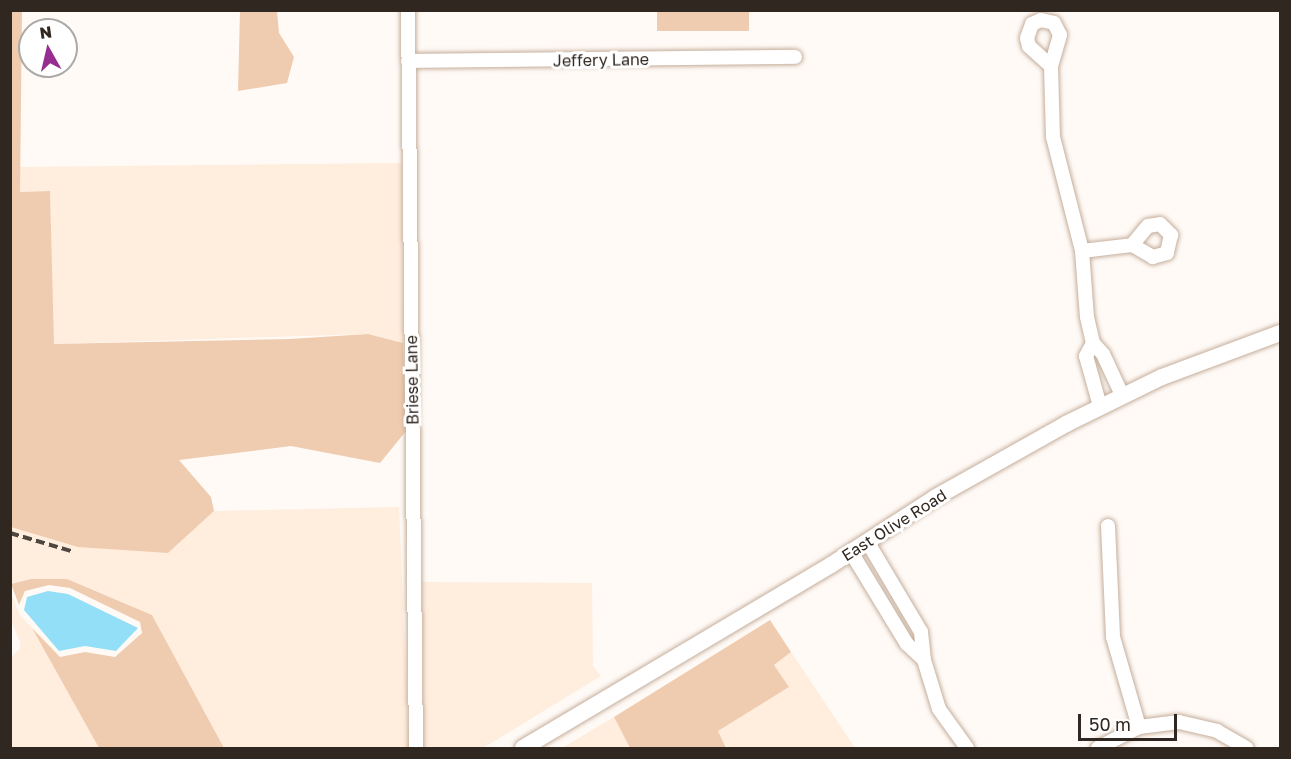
<!DOCTYPE html>
<style>
body{margin:0}
#map{position:relative;width:1291px;height:759px;overflow:hidden;background:#fffaf6;font-family:"Golos Text",sans-serif}
div>[style]{position:absolute}
.built>*{inset:0;background:#ffedde}
.green>*{inset:0;background:#efccaf;transform-origin:0 0}
.water>*{inset:0;background:#94dff8}
.roads{filter:drop-shadow(0 0 2px #c5ae9b) drop-shadow(0 0 2px #c5ae9b)}
.minor>*{height:14px;margin:-7px;padding:0 7px;transform-origin:7px;border-radius:7px;background:#fff}
.tertiary>*{height:16px;margin:-8px;padding:0 8px;transform-origin:8px;border-radius:8px;background:#fff}
.rail>*{height:4px;margin-top:-2px;transform-origin:0;background:repeating-linear-gradient(90deg,#4f4640 0 9px,transparent 0 13.5px)}
span{translate:-50% -50%;white-space:nowrap;text-align:center;line-height:1.15;-webkit-text-stroke:6px #fff;paint-order:stroke}
.street-label{font-size:16px;color:#302720}
.frame{position:absolute;inset:0;border:12px solid #302720;pointer-events:none}
.north{position:absolute;left:18px;top:18px;width:60px;height:60px;box-sizing:border-box;background:#fff;border:2px solid #aca9a6;border-radius:50%;rotate:352deg;font-size:16px;font-weight:700;line-height:24px;text-align:center;color:#302720}
.north::after{content:'';display:block;margin:auto;width:21px;height:27px;background:#962e92;clip-path:polygon(50% 0,100% 100%,50% 72%,0 100%)}
.scale{position:absolute;left:1078px;top:714px;width:99px;height:27px;box-sizing:border-box;border:3px solid #302720;border-top:0;padding-left:8px;font-size:18px;line-height:21px;white-space:nowrap;color:#302720;-webkit-text-stroke:4px #fff;paint-order:stroke}
</style>
<div id="map">
<div class="built">
<div style="clip-path:polygon(402px 163px,403px 343px,368px 334px,53px 344px,50px 191px,20px 192px,20px 167px)"></div>
<div style="clip-path:polygon(399px 507px,409px 748px,224px 748px,152px 615px,67px 579px,31px 579px,11px 584px,11px 527px,168px 553px,214px 511px)"></div>
<div style="clip-path:polygon(422px 582px,592px 583px,593px 666px,601px 676px,483px 748px,423px 748px)"></div>
<div style="clip-path:polygon(10px 590px,20px 615px,32px 628px,99px 748px,11px 748px,11px 657px,20px 649px,20px 642px,11px 620px)"></div>
<div style="clip-path:polygon(791px 652px,855px 748px,726px 748px,718px 731px,789px 687px,774px 665px)"></div>
<div style="clip-path:polygon(614px 717px,630px 748px,562px 748px)"></div>
</div>
<div class="green">
<div style="clip-path:polygon(10px 11px,22px 11px,20px 192px,50px 191px,54px 344px,290px 339px,368px 334px,403px 343px,406px 431px,380px 463px,291px 446px,179px 460px,211px 497px,214px 511px,168px 553px,78px 547px,11px 527px)"></div>
<div style="clip-path:polygon(240px 11px,277px 11px,279px 33px,294px 57px,287px 83px,238px 91px)"></div>
<div style="left:657px;top:11px;width:92px;height:20px"></div>
<div style="clip-path:polygon(31px 579px,67px 579px,152px 615px,224px 748px,99px 748px,32px 628px,60px 657px,85px 652px,115px 657px,142px 633px,140px 622px,70px 588px,49px 585px,25px 591px,19px 605px,11px 584px)"></div>
<div style="clip-path:polygon(770px 620px,791px 652px,774px 665px,789px 687px,718px 731px,726px 748px,630px 748px,614px 717px)"></div>
</div>
<div class="water">
<div style="clip-path:polygon(48px 591px,68px 594px,138px 628px,116px 651px,85px 646px,59px 651px,24px 610px,27px 597px)"></div>
</div>
<div class="roads">
<div class="minor">
<div style="left:408px;top:10px;width:738px;rotate:89.38deg"></div>
<div style="left:1041px;top:20px;width:13px;rotate:13deg"></div>
<div style="left:1054px;top:23px;width:13px;rotate:63deg"></div>
<div style="left:1060px;top:35px;width:32px;rotate:106deg"></div>
<div style="left:1051px;top:66px;width:30px;rotate:-138deg"></div>
<div style="left:1029px;top:46px;width:8px;rotate:-104deg"></div>
<div style="left:1027px;top:38px;width:15px;rotate:-70deg"></div>
<div style="left:1032px;top:24px;width:10px;rotate:-24deg"></div>
<div style="left:408px;top:61px;width:387px;rotate:-0.6deg"></div>
<div style="left:1051px;top:66px;width:71px;rotate:88.4deg"></div>
<div style="left:1053px;top:137px;width:118px;rotate:75.7deg"></div>
<div style="left:1082px;top:251px;width:66px;rotate:85.7deg"></div>
<div style="left:1087px;top:317px;width:27px;rotate:77deg"></div>
<div style="left:1093px;top:343px;width:15px;rotate:48deg"></div>
<div style="left:1103px;top:354px;width:45px;rotate:65.1deg"></div>
<div style="left:1160px;top:224px;width:16px;rotate:45deg"></div>
<div style="left:1171px;top:235px;width:18px;rotate:103deg"></div>
<div style="left:1167px;top:253px;width:15px;rotate:164deg"></div>
<div style="left:1153px;top:257px;width:24px;rotate:-150deg"></div>
<div style="left:1132px;top:245px;width:25px;rotate:-50deg"></div>
<div style="left:1148px;top:226px;width:12px;rotate:-9deg"></div>
<div style="left:1082px;top:251px;width:50px;rotate:-6.8deg"></div>
<div style="left:1093px;top:343px;width:15px;rotate:118deg"></div>
<div style="left:1086px;top:356px;width:52px;rotate:74.4deg"></div>
<div style="left:1108px;top:526px;width:111px;rotate:87.4deg"></div>
<div style="left:1113px;top:637px;width:94px;rotate:73.9deg"></div>
<div style="left:867px;top:541px;width:106px;rotate:59.3deg"></div>
<div style="left:921px;top:632px;width:28px;rotate:84deg"></div>
<div style="left:924px;top:660px;width:51px;rotate:73deg"></div>
<div style="left:939px;top:709px;width:48px;rotate:54.3deg"></div>
<div style="left:851px;top:552px;width:108px;rotate:58.7deg"></div>
<div style="left:907px;top:644px;width:23px;rotate:43deg"></div>
<div style="left:1098px;top:748px;width:46px;rotate:-27.1deg"></div>
<div style="left:1139px;top:727px;width:40px;rotate:-7.1deg"></div>
<div style="left:1179px;top:722px;width:39px;rotate:13deg"></div>
<div style="left:1217px;top:731px;width:34px;rotate:30deg"></div>
</div>
<div class="tertiary">
<div style="left:523px;top:748px;width:358px;rotate:-30.7deg"></div>
<div style="left:831px;top:565px;width:125px;rotate:-32.9deg"></div>
<div style="left:936px;top:497px;width:149px;rotate:-29.3deg"></div>
<div style="left:1066px;top:424px;width:107px;rotate:-26.1deg"></div>
<div style="left:1162px;top:377px;width:126px;rotate:-20.4deg"></div>
</div>
</div>
<div class="rail">
<div style="left:10px;top:533px;width:64px;rotate:16.4deg"></div>
</div>
<div class="street-label">
<span style="left:601px;top:60px;rotate:-1deg">Jeffery Lane</span>
<span style="left:412px;top:380px;rotate:-91deg">Briese Lane</span>
<span style="left:894px;top:525px;rotate:-32deg">East Olive Road</span>
</div>
<div class="frame"></div>
<div class="north">N</div>
<div class="scale">50 m</div>
</div>
